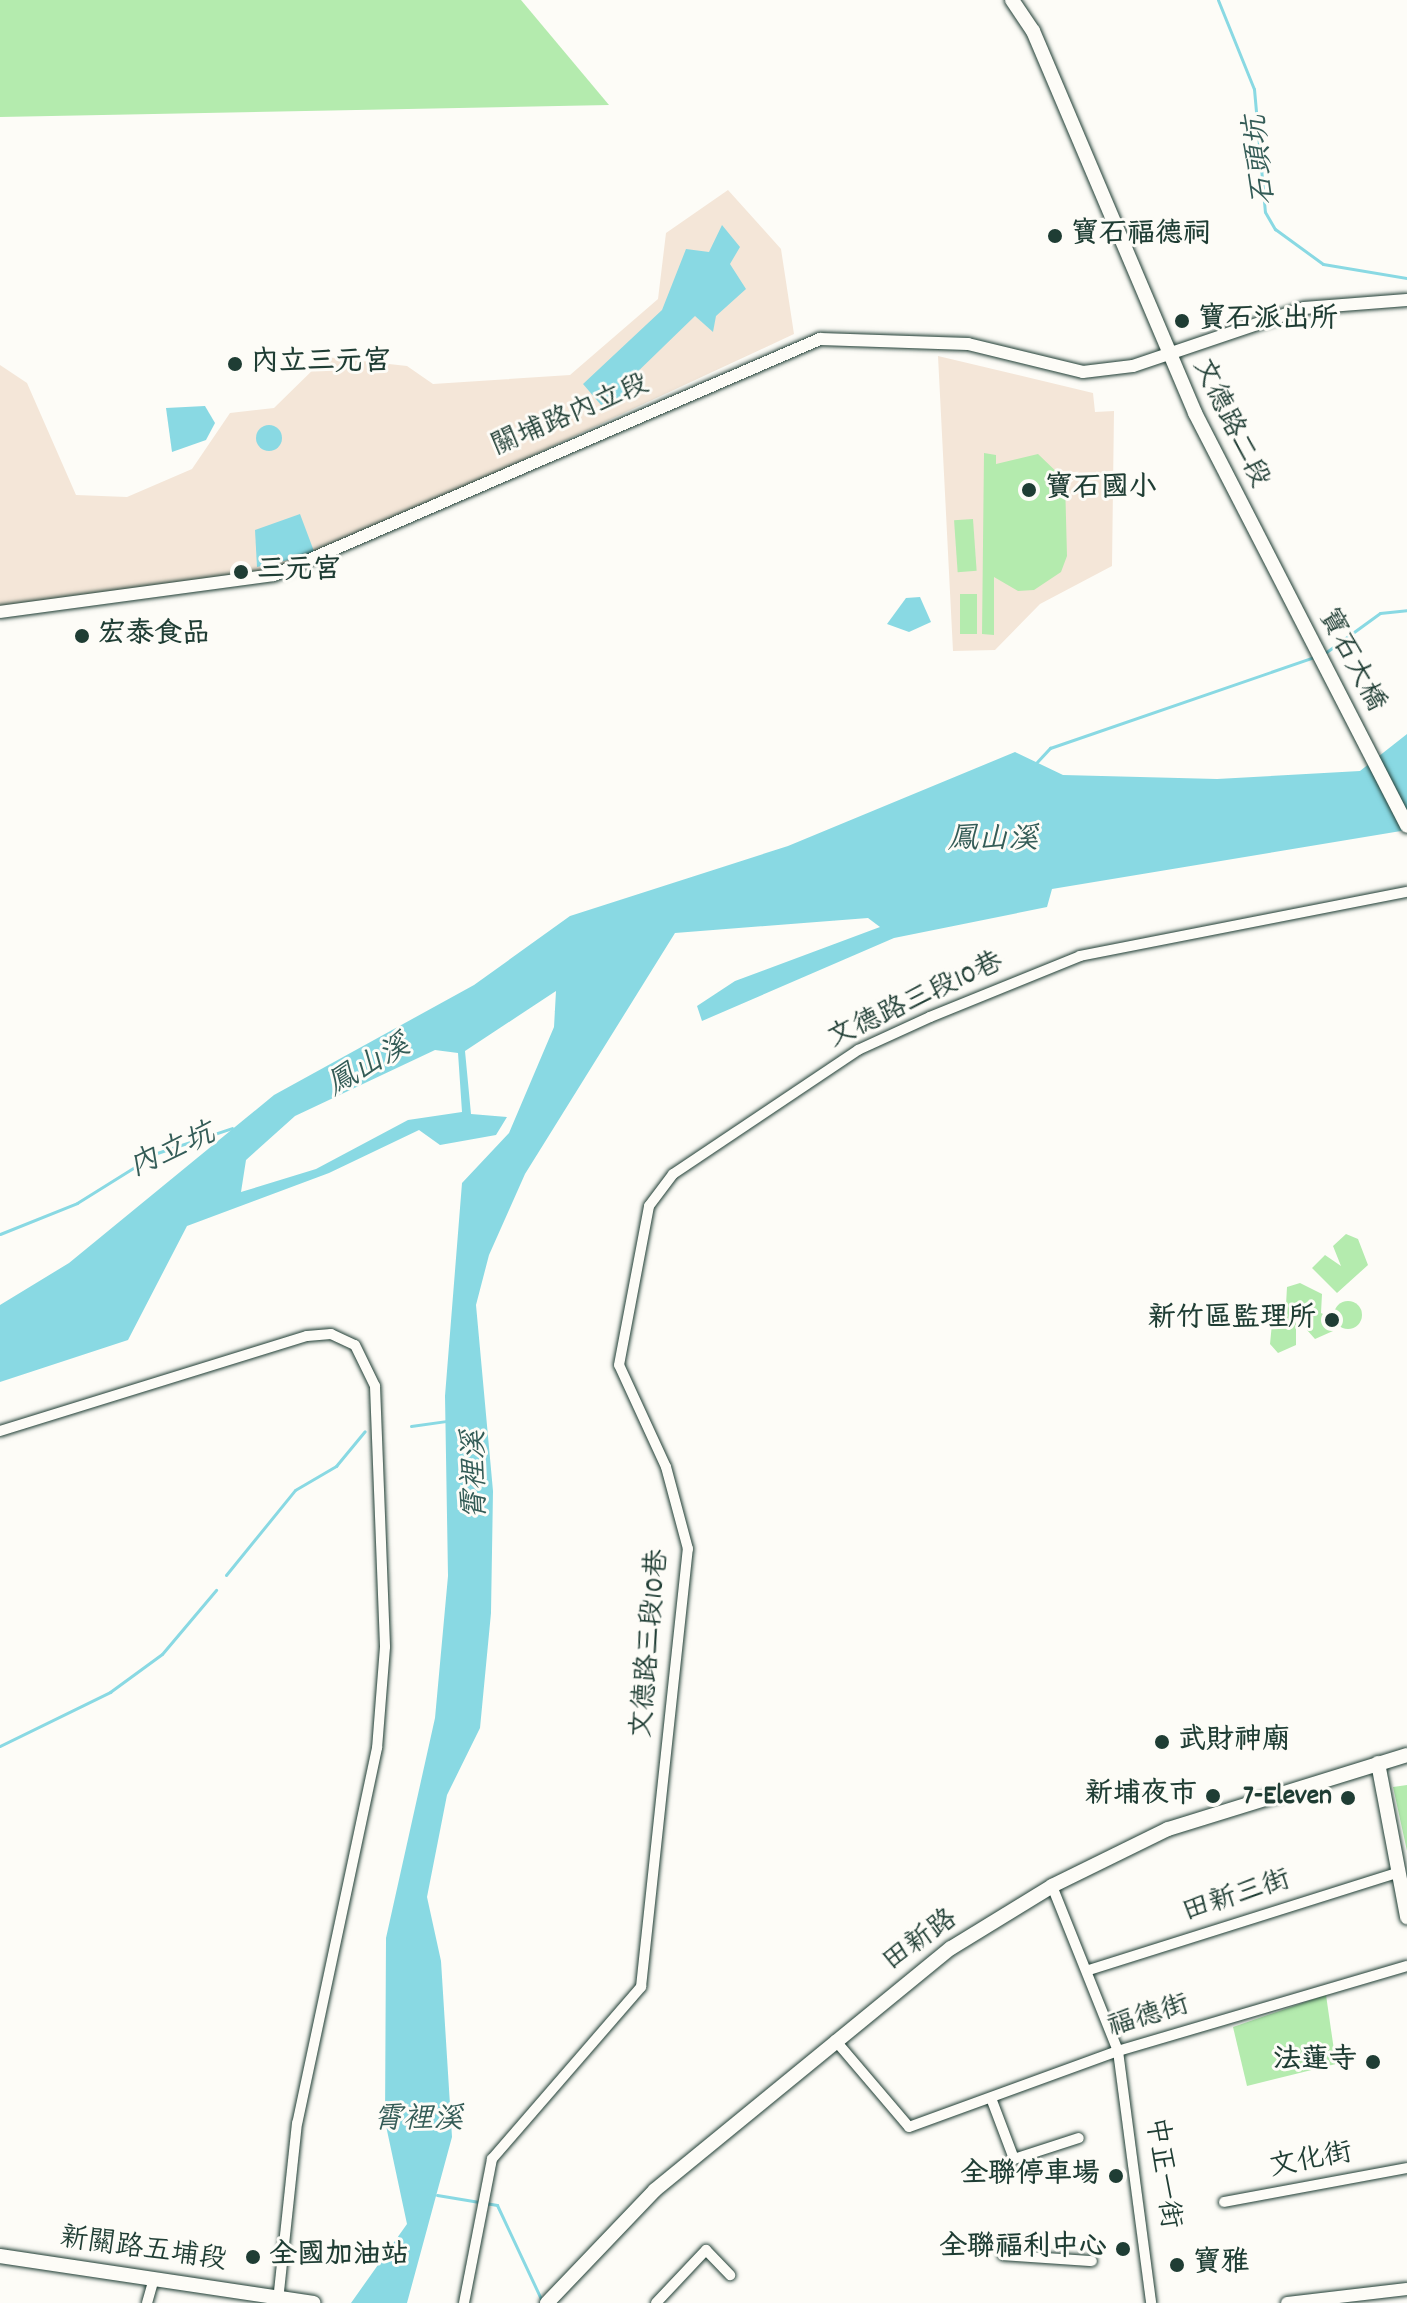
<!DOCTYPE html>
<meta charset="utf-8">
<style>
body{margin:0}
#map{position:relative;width:1407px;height:2303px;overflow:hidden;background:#fdfcf7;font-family:Dekko,"LXGW WenKai TC",sans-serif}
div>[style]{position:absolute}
.built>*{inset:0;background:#f4e6d8}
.green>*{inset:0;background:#b4ebae;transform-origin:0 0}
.round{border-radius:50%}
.water>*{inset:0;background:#89d9e3}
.stream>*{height:3px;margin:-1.5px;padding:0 1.5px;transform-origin:1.5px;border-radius:1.5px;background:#89d9e3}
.roads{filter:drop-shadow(0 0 2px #1f3d34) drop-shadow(0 0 2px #1f3d34)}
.minor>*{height:10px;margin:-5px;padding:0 5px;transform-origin:5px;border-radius:5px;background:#fdfcf7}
.tertiary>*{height:12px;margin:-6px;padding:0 6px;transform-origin:6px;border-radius:6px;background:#fdfcf7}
.secondary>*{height:14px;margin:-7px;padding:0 7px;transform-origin:7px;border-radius:7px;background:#fdfcf7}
.dots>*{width:22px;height:22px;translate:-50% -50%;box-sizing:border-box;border:4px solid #fdfcf7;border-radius:50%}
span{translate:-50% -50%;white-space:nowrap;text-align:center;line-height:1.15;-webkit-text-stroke:6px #fdfcf7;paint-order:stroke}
.poi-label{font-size:28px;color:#1f3d34;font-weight:700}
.left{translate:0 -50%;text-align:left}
.right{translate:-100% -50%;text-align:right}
.street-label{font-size:28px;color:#1f3d34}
.water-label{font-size:30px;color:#345c57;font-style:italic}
</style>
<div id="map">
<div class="built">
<div style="clip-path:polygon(728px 190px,781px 249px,794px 334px,321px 554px,268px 572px,0 610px,0 365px,27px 383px,76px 495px,127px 497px,192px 469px,230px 413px,274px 408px,326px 357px,407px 366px,433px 384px,570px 375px,658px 299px,666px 233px)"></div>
<div style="clip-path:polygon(938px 356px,1093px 393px,1095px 412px,1114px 411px,1112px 566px,1040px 604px,995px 650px,953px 651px)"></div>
</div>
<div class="green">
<div style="clip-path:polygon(0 0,521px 0,609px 105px,0 117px)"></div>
<div style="clip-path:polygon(984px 453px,996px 455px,996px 464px,1038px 454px,1065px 480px,1067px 556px,1061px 572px,1034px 590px,1018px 591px,994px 577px,994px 635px,982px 634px)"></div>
<div style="left:973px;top:519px;width:52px;height:19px;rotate:86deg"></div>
<div style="left:960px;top:594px;width:17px;height:40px"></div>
<div style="clip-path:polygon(1346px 1234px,1358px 1239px,1368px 1265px,1337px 1293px,1312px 1268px,1325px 1255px,1341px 1266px,1333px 1246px)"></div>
<div style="clip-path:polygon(1300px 1283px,1322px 1294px,1321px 1313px,1331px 1318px,1333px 1331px,1315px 1339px,1307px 1330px,1310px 1317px,1296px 1310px,1296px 1345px,1278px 1353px,1270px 1344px,1273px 1313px,1286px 1305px,1287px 1287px)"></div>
<div class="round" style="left:1334px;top:1301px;width:28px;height:28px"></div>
<div style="clip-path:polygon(1407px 1785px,1407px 1851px,1393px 1787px)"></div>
<div style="clip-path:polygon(1326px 1995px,1336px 2064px,1247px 2086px,1233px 2027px)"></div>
</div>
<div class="water">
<div style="clip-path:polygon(722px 225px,740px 247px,730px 264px,746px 289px,716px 316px,713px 332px,695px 316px,627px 382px,630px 393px,601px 405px,583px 384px,662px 310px,686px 249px,709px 252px)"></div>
<div style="clip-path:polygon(205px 406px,215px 423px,206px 440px,172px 452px,166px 408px)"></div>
<div class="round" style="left:256px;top:425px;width:26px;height:26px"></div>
<div style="clip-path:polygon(300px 514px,315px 554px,257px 567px,255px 530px)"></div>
<div style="clip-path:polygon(920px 597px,931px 622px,909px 632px,887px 624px,906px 598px)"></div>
<div style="clip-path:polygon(evenodd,1407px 734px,1407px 830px,1052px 889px,1047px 907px,894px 938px,702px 1021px,697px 1006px,735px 981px,880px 927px,868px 918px,675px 933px,525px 1174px,489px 1255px,476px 1305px,493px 1491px,491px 1613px,480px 1728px,447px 1795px,427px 1897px,441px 1961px,452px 2137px,407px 2303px,351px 2303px,407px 2224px,385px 2121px,386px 1938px,435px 1718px,448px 1576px,445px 1396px,462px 1183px,509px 1133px,554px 1027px,556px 991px,465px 1051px,471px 1114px,507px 1117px,496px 1135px,440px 1145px,419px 1130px,329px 1173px,187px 1226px,128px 1340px,0 1382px,0 1305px,69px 1263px,274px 1095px,474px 985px,570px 916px,788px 846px,1015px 752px,1063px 775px,1217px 779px,1360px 771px,1407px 734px,435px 1050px,458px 1053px,462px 1112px,408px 1120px,316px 1169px,241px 1192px,246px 1160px,295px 1116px,435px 1050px)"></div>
</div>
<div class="stream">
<div style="left:1218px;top:0;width:96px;rotate:68deg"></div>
<div style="left:1254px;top:89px;width:123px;rotate:84.9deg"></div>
<div style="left:1265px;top:212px;width:20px;rotate:60deg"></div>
<div style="left:1275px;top:229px;width:59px;rotate:36.1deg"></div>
<div style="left:1323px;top:264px;width:85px;rotate:9.5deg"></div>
<div style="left:1325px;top:653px;width:68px;rotate:-36deg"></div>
<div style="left:1380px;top:613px;width:27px;rotate:-6deg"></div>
<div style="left:1036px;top:763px;width:21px;rotate:-47deg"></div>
<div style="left:1050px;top:748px;width:279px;rotate:-19deg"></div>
<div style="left:0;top:1234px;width:83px;rotate:-21.9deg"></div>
<div style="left:77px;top:1203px;width:94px;rotate:-32deg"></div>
<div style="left:157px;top:1153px;width:79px;rotate:-18.4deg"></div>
<div style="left:411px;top:1426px;width:35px;rotate:-8deg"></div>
<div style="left:226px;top:1575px;width:109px;rotate:-50.9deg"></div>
<div style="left:295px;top:1490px;width:48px;rotate:-30.3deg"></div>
<div style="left:336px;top:1466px;width:45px;rotate:-50.4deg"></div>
<div style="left:0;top:1746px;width:123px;rotate:-26.1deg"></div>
<div style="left:110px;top:1692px;width:64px;rotate:-36.2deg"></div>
<div style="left:162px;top:1654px;width:84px;rotate:-49.8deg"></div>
<div style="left:437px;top:2195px;width:61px;rotate:9.5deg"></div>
<div style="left:497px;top:2205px;width:108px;rotate:64.9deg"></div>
</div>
<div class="roads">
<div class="minor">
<div style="left:0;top:1431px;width:321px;rotate:-17.2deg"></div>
<div style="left:307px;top:1336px;width:24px;rotate:-5deg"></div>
<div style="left:331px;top:1334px;width:26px;rotate:25deg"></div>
<div style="left:355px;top:1345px;width:46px;rotate:64deg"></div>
<div style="left:375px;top:1386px;width:261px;rotate:87.8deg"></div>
<div style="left:385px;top:1647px;width:101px;rotate:94.5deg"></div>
<div style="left:377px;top:1748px;width:383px;rotate:102deg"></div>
<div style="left:297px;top:2123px;width:179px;rotate:96.1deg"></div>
<div style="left:1052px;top:1886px;width:178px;rotate:68.2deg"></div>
<div style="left:1118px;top:2051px;width:254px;rotate:82.5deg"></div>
<div style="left:1089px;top:1970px;width:325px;rotate:-17.5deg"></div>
<div style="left:835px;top:2040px;width:114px;rotate:49.6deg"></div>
<div style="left:909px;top:2127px;width:222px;rotate:-20deg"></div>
<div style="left:1118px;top:2051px;width:301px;rotate:-16.4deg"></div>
<div style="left:991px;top:2098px;width:65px;rotate:69.3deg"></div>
<div style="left:1014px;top:2159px;width:68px;rotate:-17.9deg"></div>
<div style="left:1224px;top:2202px;width:186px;rotate:-10.5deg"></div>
<div style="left:1003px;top:2255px;width:89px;rotate:3.9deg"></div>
<div style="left:147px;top:2303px;width:25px;rotate:-74deg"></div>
<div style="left:464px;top:2303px;width:147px;rotate:-79deg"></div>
<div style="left:492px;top:2159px;width:228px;rotate:-49.1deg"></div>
<div style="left:641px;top:1987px;width:441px;rotate:-83.9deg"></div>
<div style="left:688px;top:1549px;width:85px;rotate:-105deg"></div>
<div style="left:666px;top:1467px;width:112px;rotate:-114.7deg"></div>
<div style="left:619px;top:1365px;width:162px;rotate:-79.3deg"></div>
<div style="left:649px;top:1206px;width:40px;rotate:-53deg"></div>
<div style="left:673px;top:1174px;width:223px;rotate:-33.8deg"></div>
<div style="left:858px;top:1050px;width:79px;rotate:-24.6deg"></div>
<div style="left:930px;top:1017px;width:162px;rotate:-22.1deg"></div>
<div style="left:1080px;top:956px;width:333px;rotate:-11.1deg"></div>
<div style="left:656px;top:2303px;width:73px;rotate:-46.7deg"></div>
<div style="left:706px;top:2250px;width:35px;rotate:46deg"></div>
</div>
<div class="tertiary">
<div style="left:0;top:612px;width:276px;rotate:-7.7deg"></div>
<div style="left:274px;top:575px;width:595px;rotate:-23.38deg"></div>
<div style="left:820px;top:339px;width:148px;rotate:1.9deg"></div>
<div style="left:968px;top:344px;width:118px;rotate:13.7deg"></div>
<div style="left:1083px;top:372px;width:50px;rotate:-6.8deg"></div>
<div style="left:1133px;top:366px;width:181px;rotate:-18.7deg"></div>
<div style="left:1304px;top:308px;width:103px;rotate:-4.4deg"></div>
<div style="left:1287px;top:2303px;width:121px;rotate:-6.7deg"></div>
</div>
<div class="secondary">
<div style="left:1012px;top:0;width:37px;rotate:56deg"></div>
<div style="left:1033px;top:31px;width:415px;rotate:67deg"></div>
<div style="left:1195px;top:413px;width:464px;rotate:62.8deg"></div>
<div style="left:1378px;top:1763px;width:157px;rotate:79.3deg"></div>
<div style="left:0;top:2256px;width:317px;rotate:8.5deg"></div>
<div style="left:547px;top:2303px;width:156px;rotate:-46.3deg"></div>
<div style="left:655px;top:2190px;width:382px;rotate:-39.3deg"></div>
<div style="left:951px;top:1948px;width:119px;rotate:-31.5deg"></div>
<div style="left:1052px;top:1886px;width:129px;rotate:-26.2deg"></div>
<div style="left:1168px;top:1829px;width:250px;rotate:-17.2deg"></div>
</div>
</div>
<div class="dots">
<div style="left:1055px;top:236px;background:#1f3d34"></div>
<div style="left:1182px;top:321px;background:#1f3d34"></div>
<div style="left:235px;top:364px;background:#1f3d34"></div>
<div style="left:1029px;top:490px;background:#1f3d34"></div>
<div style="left:241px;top:572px;background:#1f3d34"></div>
<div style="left:82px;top:636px;background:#1f3d34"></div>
<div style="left:1332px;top:1320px;background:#1f3d34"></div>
<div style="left:1162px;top:1742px;background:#1f3d34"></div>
<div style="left:1213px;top:1796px;background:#1f3d34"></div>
<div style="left:1348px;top:1798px;background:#1f3d34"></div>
<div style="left:1373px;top:2062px;background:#1f3d34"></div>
<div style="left:1116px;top:2176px;background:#1f3d34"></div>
<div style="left:1123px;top:2249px;background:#1f3d34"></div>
<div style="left:253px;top:2257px;background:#1f3d34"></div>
<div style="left:1177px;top:2265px;background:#1f3d34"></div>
</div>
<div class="poi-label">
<span class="left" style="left:1071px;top:236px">寶石福德祠</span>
<span class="left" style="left:1198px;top:321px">寶石派出所</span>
<span class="left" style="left:251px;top:364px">內立三元宮</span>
<span class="left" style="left:1045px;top:490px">寶石國小</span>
<span class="left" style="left:257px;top:572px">三元宮</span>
<span class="left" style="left:98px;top:636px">宏泰食品</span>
<span class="right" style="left:1316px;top:1320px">新竹區監理所</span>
<span class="left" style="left:1178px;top:1742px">武財神廟</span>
<span class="right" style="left:1197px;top:1796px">新埔夜市</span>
<span class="right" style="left:1332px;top:1798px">7-Eleven</span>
<span class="right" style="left:1357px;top:2062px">法蓮寺</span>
<span class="right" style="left:1100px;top:2176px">全聯停車場</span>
<span class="right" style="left:1107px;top:2249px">全聯福利中心</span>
<span class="left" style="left:269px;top:2257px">全國加油站</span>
<span class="left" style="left:1193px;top:2265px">寶雅</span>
</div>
<div class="street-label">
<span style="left:571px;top:417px;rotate:-23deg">關埔路內立段</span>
<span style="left:1229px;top:424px;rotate:64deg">文德路二段</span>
<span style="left:1350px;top:661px;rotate:62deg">寶石大橋</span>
<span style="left:916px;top:1002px;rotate:-25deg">文德路三段10巷</span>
<span style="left:652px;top:1644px;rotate:-85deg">文德路三段10巷</span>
<span style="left:1237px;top:1898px;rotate:-18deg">田新三街</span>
<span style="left:921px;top:1942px;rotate:-36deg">田新路</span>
<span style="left:1149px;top:2018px;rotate:-17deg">福德街</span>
<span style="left:1311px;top:2162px;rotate:-11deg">文化街</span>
<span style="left:1161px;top:2173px;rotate:82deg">中正一街</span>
<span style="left:143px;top:2251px;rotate:8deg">新關路五埔段</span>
</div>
<div class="water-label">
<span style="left:1263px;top:160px;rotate:-96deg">石頭坑</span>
<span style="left:993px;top:842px">鳳山溪</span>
<span style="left:370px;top:1068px;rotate:-30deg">鳳山溪</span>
<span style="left:173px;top:1153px;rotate:-24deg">內立坑</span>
<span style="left:478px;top:1475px;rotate:-91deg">霄裡溪</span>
<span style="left:418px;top:2122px">霄裡溪</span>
</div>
</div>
